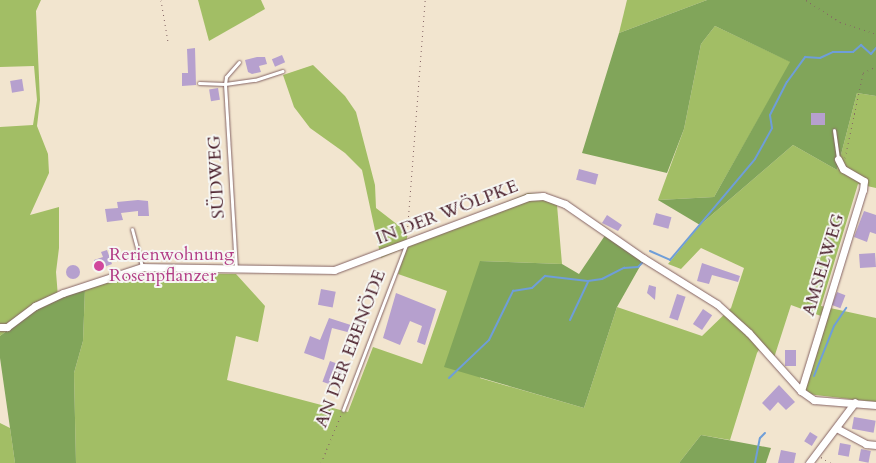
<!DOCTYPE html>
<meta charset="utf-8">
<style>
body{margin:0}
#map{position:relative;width:876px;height:463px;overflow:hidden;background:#f2e5cf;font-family:Cardo,serif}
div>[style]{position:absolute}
.green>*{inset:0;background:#a2be65}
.forest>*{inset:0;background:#81a55a}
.stream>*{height:2px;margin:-1px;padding:0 1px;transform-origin:1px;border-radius:1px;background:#6f9ed8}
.building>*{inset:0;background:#b6a0ce;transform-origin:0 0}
.round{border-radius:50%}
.path>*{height:1px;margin-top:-0.5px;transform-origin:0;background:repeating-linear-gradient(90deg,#856464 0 1px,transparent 0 5px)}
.roads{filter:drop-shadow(0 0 1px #856464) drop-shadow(0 0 1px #856464)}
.lane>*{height:3px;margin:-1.5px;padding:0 1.5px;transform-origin:1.5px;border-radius:1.5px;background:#fff}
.street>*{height:7px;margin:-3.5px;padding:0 3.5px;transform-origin:3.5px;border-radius:3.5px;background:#fff}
.dots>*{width:14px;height:14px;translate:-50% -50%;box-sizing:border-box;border:2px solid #f6f6f2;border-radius:50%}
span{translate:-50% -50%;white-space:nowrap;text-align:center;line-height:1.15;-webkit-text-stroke:4px #f6f6f2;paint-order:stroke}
.street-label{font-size:18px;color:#4a1f2b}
.hotel-label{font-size:18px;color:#b23c85}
.left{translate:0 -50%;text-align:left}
</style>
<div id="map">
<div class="green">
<div style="clip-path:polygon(0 0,41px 0,36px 11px,40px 100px,37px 126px,48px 154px,49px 173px,30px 215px,59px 207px,59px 248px,56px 272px,58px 297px,38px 307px,0 336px,0 127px,33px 125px,37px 100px,34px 66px,0 67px)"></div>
<div style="clip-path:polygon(198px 0,261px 0,265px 9px,209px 41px)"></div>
<div style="clip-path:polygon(627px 0,707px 0,619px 33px)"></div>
<div style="clip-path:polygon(715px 26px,791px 62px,714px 197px,658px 200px,684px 129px,701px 44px)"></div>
<div style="clip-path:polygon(313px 65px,345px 96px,356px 112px,375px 185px,376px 208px,407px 232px,407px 244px,528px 193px,544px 193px,557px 205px,562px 264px,480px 261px,480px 378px,584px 408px,617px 307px,702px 336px,731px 308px,744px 268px,701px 248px,681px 269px,668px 264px,700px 225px,793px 145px,837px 170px,857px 93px,876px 96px,876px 188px,858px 184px,821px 306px,876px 318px,876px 402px,798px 393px,821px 316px,791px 305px,773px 361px,761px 346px,757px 353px,730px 440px,701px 435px,679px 463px,76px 463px,74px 373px,83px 341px,85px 289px,139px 273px,236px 274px,265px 306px,258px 342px,236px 336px,227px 380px,348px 412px,373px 347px,422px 364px,447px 291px,398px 274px,407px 247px,381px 258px,362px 170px,345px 153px,310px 128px,294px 107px,283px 75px)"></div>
<div style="clip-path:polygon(0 423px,10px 428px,15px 463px,0 463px)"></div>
</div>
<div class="forest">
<div style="clip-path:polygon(707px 0,876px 0,876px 96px,857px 93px,837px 170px,793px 145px,700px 225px,658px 200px,714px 197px,790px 62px,715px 26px,701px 44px,684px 129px,667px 173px,582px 153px,619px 33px)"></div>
<div style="clip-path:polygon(606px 234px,643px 261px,617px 307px,584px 408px,444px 367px,480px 261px,562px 264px,579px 274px)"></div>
<div style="clip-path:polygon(85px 289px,83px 341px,74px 373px,76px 463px,15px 463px,0 358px,0 336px,38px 307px,62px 295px)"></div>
<div style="clip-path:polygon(701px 435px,771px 448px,766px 463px,679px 463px)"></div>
</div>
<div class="stream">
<div style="left:650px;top:251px;width:22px;rotate:24deg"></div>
<div style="left:670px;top:260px;width:132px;rotate:-49.9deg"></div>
<div style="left:755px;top:159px;width:35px;rotate:-61deg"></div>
<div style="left:772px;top:128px;width:13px;rotate:-99deg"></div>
<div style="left:770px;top:115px;width:37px;rotate:-63deg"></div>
<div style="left:787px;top:82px;width:31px;rotate:-54deg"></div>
<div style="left:805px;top:57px;width:15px;rotate:4deg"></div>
<div style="left:820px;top:58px;width:14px;rotate:-25deg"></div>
<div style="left:833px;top:52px;width:20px"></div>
<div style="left:853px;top:52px;width:11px;rotate:-41deg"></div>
<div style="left:861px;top:45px;width:13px;rotate:42deg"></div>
<div style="left:871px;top:54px;width:8px;rotate:-50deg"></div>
<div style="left:570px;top:320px;width:42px;rotate:-64.7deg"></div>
<div style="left:814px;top:376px;width:54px;rotate:-68.2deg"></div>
<div style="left:834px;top:326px;width:22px;rotate:-56deg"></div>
<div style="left:449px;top:378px;width:55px;rotate:-43.5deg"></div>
<div style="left:489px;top:340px;width:55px;rotate:-63.9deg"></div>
<div style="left:513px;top:291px;width:19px;rotate:-9deg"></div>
<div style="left:532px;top:288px;width:18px;rotate:-43deg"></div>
<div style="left:545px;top:276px;width:43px;rotate:6.6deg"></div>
<div style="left:588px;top:281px;width:14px;rotate:-8deg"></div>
<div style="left:602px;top:279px;width:25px;rotate:-27deg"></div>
<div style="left:624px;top:268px;width:14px;rotate:-4deg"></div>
<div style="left:638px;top:267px;width:6px;rotate:-45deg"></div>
<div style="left:755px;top:463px;width:25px;rotate:-79deg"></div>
<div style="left:760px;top:438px;width:7px;rotate:-45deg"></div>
</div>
<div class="building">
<div style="clip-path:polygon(195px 48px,196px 85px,182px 86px,182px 73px,188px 73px,187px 49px)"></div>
<div style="left:282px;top:55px;width:8px;height:11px;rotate:67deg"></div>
<div style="clip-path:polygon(257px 57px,265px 57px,267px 64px,259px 66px,261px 72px,252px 74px,248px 72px,245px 60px)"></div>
<div style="left:22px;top:79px;width:12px;height:12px;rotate:81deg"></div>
<div style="left:218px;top:88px;width:12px;height:9px;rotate:81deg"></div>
<div style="left:825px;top:113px;width:12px;height:14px;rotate:90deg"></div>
<div style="left:579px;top:169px;width:20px;height:11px;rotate:15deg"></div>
<div style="clip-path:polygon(138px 200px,148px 201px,149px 216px,138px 216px,138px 211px,121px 213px,123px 220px,107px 222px,105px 209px,118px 208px,117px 202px)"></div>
<div style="clip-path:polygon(864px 211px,876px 215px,876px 234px,870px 232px,867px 242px,854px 237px)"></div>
<div style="left:656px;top:213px;width:16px;height:12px;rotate:15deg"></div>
<div style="clip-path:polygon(607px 215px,622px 225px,618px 231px,602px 223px)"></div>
<div style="clip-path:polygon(107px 250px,112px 264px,94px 271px,94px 260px,103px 257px,101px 252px)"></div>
<div style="left:875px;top:253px;width:14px;height:16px;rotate:86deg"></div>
<div style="clip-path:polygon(702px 263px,740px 276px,738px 282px,712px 275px,709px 284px,697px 281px)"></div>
<div class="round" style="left:66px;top:265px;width:14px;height:14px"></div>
<div style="clip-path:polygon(649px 285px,656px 287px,655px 300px,647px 293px)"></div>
<div style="left:321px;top:289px;width:15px;height:16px;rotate:11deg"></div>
<div style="left:837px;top:292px;width:9px;height:14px;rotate:21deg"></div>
<div style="clip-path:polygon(396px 293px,436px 309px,425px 345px,417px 342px,422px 326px,410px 321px,400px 345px,383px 338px)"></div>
<div style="left:677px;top:294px;width:9px;height:25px;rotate:18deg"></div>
<div style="left:703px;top:309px;width:11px;height:18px;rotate:34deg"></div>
<div style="clip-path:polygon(329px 318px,357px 327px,355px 334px,332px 328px,324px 360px,304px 353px,310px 336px,320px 340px)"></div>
<div style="left:785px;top:350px;width:11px;height:16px"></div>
<div style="left:330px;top:361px;width:15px;height:22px;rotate:20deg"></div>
<div style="clip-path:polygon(779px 385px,795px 402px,786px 410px,778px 402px,770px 411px,762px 403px)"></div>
<div style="left:854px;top:417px;width:22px;height:12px;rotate:10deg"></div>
<div style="left:810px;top:432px;width:9px;height:11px;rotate:32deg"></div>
<div style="left:840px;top:443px;width:11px;height:12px;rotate:10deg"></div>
<div style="left:861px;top:449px;width:10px;height:12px;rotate:11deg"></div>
<div style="clip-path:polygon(781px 450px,796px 453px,794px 463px,778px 463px)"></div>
</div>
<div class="path">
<div style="left:161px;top:0;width:43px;rotate:80.5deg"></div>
<div style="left:806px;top:0;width:40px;rotate:32.9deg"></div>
<div style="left:840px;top:22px;width:38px;rotate:18deg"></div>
<div style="left:845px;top:158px;width:87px;rotate:-78deg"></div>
<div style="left:863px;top:73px;width:15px;rotate:-28deg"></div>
<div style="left:407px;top:236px;width:237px;rotate:-85.6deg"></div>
<div style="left:821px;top:457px;width:12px;rotate:31deg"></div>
<div style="left:321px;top:463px;width:52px;rotate:-67.4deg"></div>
</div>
<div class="roads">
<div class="lane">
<div style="left:239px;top:62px;width:20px;rotate:131deg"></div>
<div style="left:226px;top:77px;width:7px;rotate:98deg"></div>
<div style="left:225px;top:84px;width:30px;rotate:-8deg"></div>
<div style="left:255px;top:80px;width:29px;rotate:-18deg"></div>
<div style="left:199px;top:83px;width:26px;rotate:2deg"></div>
<div style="left:225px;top:84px;width:184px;rotate:86.6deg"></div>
<div style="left:834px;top:130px;width:29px;rotate:82deg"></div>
<div style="left:132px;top:229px;width:39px;rotate:75deg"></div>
<div style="left:343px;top:410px;width:177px;rotate:-69.1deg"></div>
</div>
<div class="street">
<div style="left:0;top:327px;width:7px"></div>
<div style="left:7px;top:327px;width:35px;rotate:-37deg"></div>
<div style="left:35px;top:306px;width:31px;rotate:-25deg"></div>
<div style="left:63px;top:293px;width:83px;rotate:-18.2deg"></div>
<div style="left:142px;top:267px;width:192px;rotate:0.9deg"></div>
<div style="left:334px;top:270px;width:207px;rotate:-20.6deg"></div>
<div style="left:528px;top:197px;width:15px;rotate:-4deg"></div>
<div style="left:543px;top:196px;width:23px;rotate:20deg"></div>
<div style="left:565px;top:204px;width:95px;rotate:34.7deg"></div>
<div style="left:643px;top:258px;width:87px;rotate:31.9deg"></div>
<div style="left:717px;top:304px;width:43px;rotate:42.2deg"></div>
<div style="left:749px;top:333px;width:78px;rotate:48.1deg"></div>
<div style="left:801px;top:391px;width:16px;rotate:35deg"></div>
<div style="left:814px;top:400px;width:62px;rotate:4.6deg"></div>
<div style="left:801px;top:391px;width:210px;rotate:-72.9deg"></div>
<div style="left:863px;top:190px;width:9px;rotate:-84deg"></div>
<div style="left:864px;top:181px;width:24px;rotate:-150deg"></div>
<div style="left:843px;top:169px;width:11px;rotate:-117deg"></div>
<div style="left:838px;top:429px;width:32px;rotate:28deg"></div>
<div style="left:866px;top:444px;width:10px;rotate:6deg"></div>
<div style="left:809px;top:463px;width:76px;rotate:-53deg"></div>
</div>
</div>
<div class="dots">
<div style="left:99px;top:266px;background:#d1479c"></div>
</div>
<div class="street-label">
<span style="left:217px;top:177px;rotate:-93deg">SÜDWEG</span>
<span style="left:447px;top:213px;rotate:-21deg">IN DER WÖLPKE</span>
<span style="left:824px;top:265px;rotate:-73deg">AMSELWEG</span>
<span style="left:351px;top:349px;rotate:-69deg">AN DER EBENÖDE</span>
</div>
<div class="hotel-label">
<span class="left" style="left:109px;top:266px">Rerienwohnung<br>Rosenpflanzer</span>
</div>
</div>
